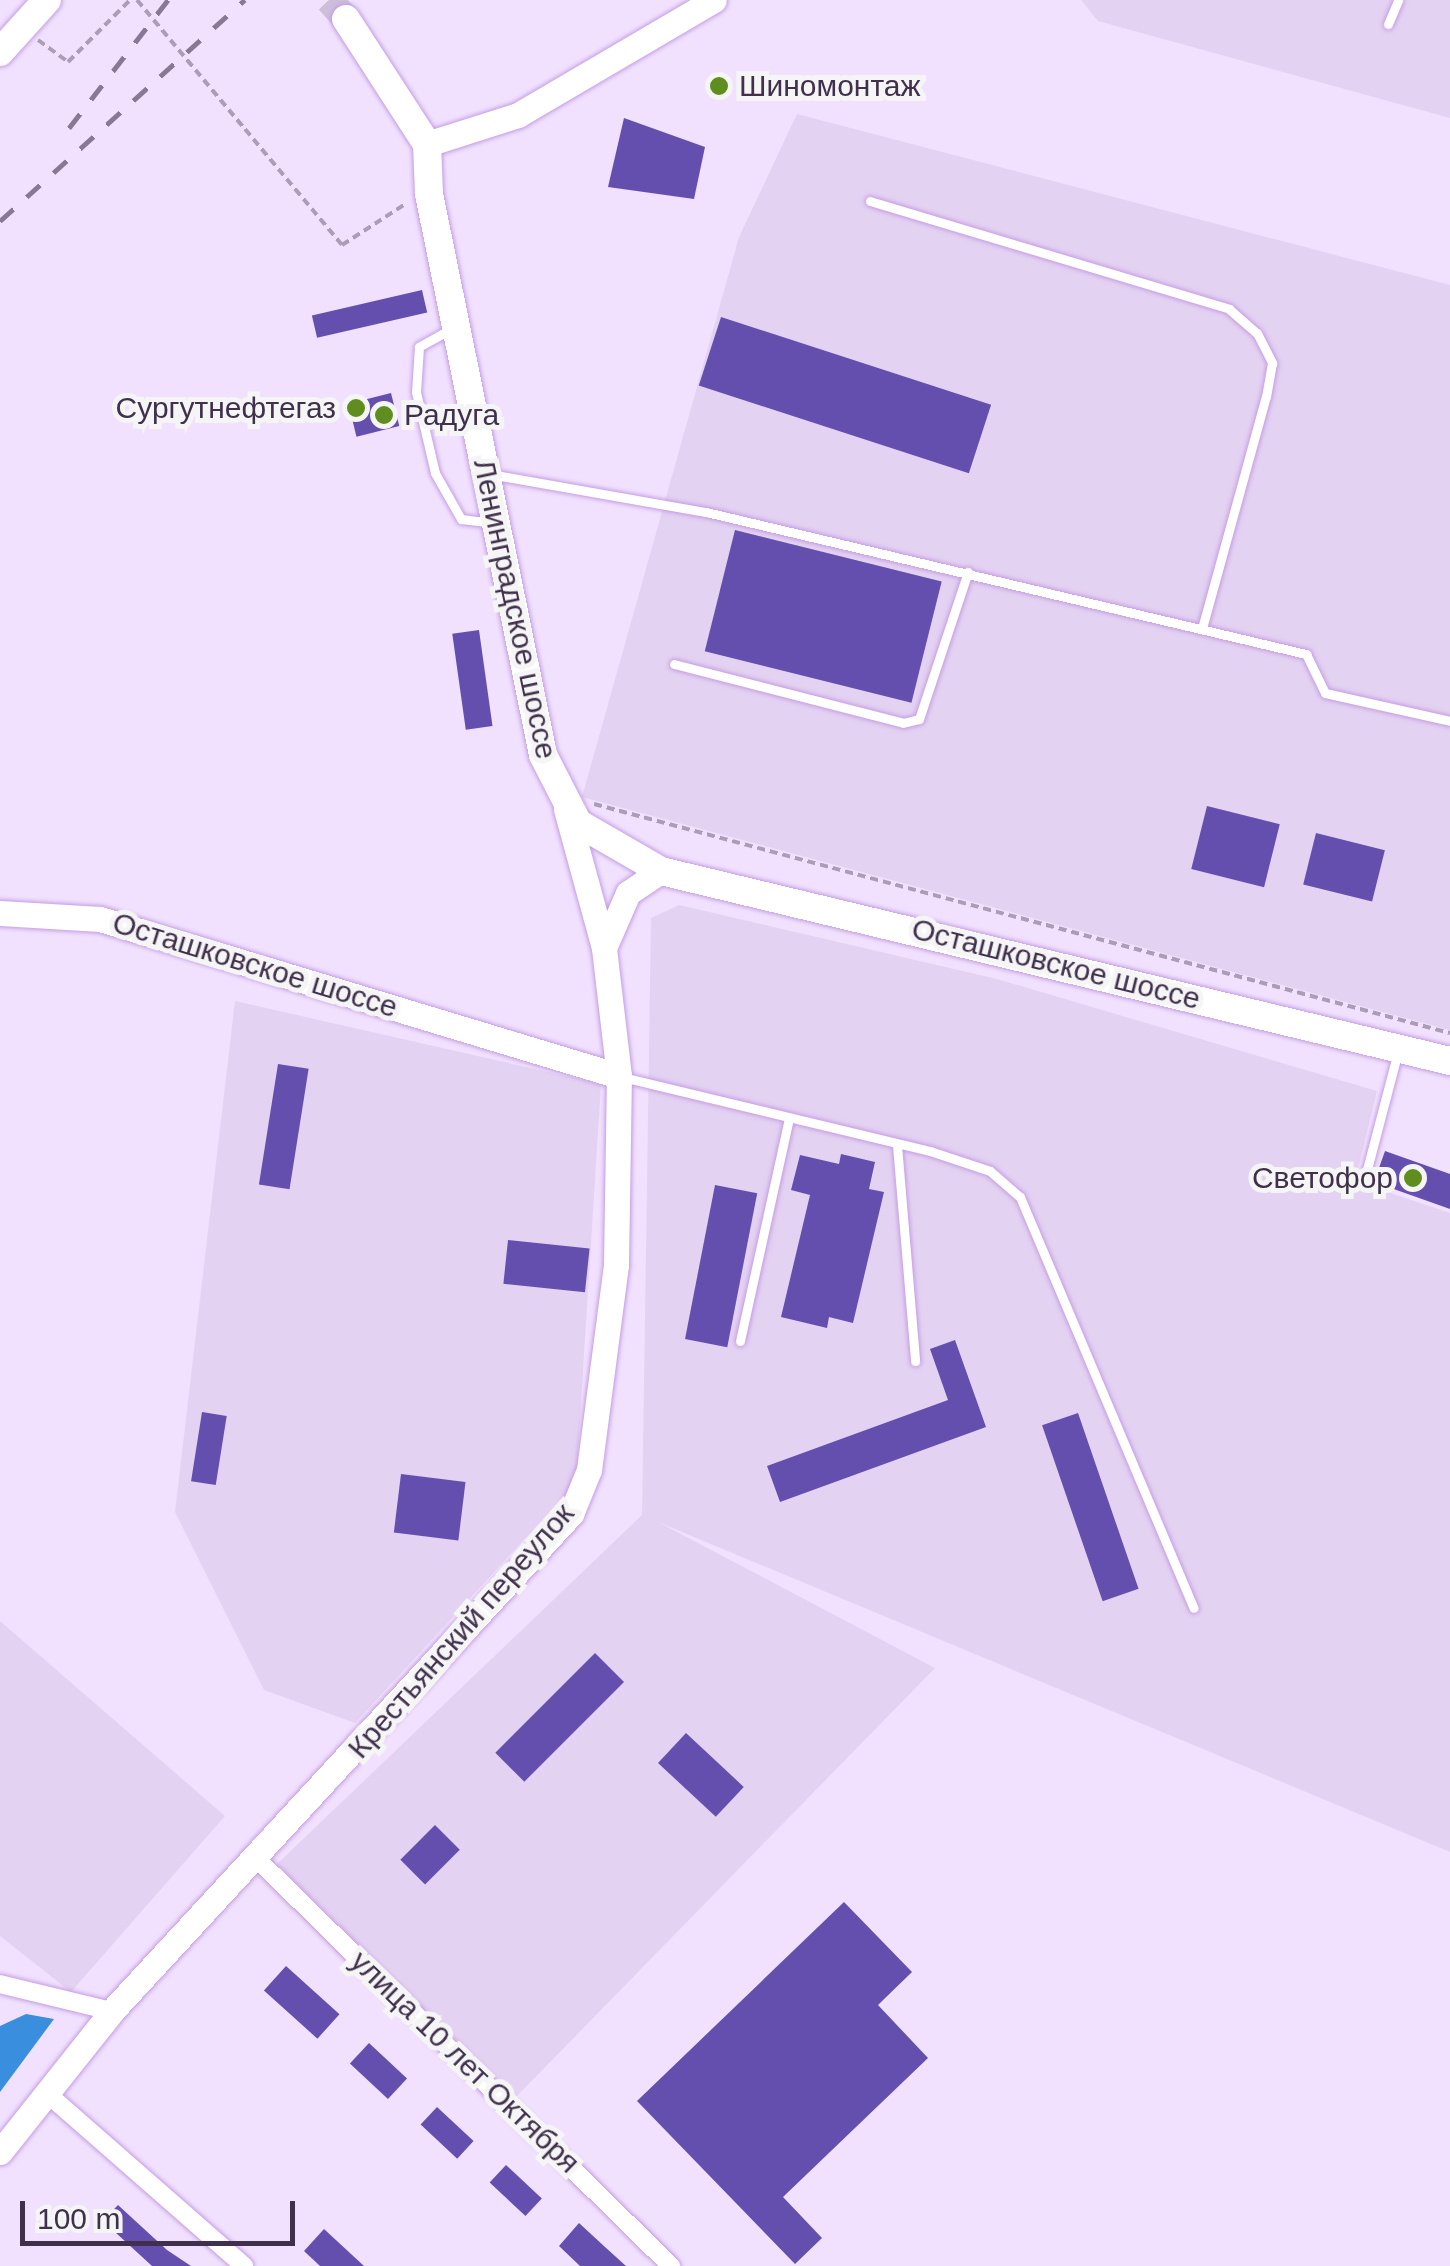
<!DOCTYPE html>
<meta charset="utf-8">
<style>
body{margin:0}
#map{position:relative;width:1450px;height:2266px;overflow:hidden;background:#f1e1fe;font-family:Arial,sans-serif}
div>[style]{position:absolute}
.built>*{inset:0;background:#e4d2f2}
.water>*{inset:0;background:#398ede}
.building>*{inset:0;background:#644fae;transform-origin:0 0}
.primary-tunnel>*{height:28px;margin-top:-14px;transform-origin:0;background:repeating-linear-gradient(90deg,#cebeda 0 28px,transparent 0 42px)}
.path>*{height:4px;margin-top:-2px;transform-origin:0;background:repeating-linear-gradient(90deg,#ac9cb8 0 8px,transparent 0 13px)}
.roads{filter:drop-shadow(0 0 2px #c59de3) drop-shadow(0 0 2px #c59de3)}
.lane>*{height:9px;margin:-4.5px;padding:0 4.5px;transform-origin:4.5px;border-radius:4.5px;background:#fff}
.street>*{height:18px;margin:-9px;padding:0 9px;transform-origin:9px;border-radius:9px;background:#fff}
.secondary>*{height:25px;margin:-12.5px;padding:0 12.5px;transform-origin:12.5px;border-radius:12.5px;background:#fff}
.primary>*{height:28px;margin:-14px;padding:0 14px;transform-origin:14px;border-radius:14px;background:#fff}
.rail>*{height:5px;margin-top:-2.5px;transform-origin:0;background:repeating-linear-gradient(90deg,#887894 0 18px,transparent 0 36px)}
.path-bridge>*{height:4px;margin-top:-2px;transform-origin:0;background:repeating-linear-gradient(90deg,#ac9cb8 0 8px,transparent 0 13px)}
.dots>*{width:28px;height:28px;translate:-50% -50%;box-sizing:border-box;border:5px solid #f5f5f5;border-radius:50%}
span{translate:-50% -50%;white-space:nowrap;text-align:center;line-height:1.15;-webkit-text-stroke:10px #f5f5f5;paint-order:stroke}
.poi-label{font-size:30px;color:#40304c}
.left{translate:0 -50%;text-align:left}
.right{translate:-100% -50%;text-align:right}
.street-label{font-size:30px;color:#40304c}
.scale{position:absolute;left:20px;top:2201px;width:275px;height:45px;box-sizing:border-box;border:5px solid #40304c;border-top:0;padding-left:12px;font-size:30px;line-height:35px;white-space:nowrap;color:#40304c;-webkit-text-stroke:8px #f5f5f5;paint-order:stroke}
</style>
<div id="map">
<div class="built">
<div style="clip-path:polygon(1081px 0,1450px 0,1450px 118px,1098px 21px)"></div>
<div style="clip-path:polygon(797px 114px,1450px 285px,1450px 1030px,582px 797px,739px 237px)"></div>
<div style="clip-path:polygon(679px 905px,997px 979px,1377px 1091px,1355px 1181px,1450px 1213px,1450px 1852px,658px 1522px,935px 1668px,515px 2098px,277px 1864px,642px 1515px,651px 918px)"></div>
<div style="clip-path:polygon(235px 1001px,601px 1084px,576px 1483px,355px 1723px,264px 1690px,175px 1512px)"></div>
<div style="clip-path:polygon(0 1621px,225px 1816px,71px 1992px,0 1936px)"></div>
</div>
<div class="water">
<div style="clip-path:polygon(26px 2014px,54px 2019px,0 2092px,0 2026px)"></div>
</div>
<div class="building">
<div style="clip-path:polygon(624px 118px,705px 147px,694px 199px,608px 187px)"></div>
<div style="left:422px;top:290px;width:23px;height:113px;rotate:77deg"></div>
<div style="left:721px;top:317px;width:284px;height:72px;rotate:18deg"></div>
<div style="left:391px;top:393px;width:34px;height:44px;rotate:76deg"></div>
<div style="left:735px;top:530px;width:213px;height:125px;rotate:14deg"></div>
<div style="left:479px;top:630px;width:97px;height:27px;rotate:82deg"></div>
<div style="left:1207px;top:806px;width:75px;height:65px;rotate:14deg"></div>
<div style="left:1316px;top:833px;width:71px;height:53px;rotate:14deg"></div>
<div style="left:278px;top:1064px;width:31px;height:122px;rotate:9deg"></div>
<div style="clip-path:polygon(1385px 1151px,1450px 1174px,1450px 1209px,1374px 1182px)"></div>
<div style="clip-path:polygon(841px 1154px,875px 1162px,869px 1189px,884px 1192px,853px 1323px,829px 1317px,827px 1328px,781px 1317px,810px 1195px,791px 1190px,800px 1155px,839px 1164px)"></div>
<div style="left:715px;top:1185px;width:43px;height:157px;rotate:11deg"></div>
<div style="left:508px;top:1240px;width:82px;height:44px;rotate:6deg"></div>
<div style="clip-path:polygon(955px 1340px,986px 1427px,780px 1502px,767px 1466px,948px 1400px,930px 1349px)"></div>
<div style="left:202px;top:1412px;width:25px;height:70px;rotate:9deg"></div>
<div style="left:1078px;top:1413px;width:186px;height:38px;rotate:71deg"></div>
<div style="left:401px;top:1474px;width:65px;height:59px;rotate:7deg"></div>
<div style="left:595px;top:1653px;width:41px;height:141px;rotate:45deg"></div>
<div style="left:686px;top:1733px;width:79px;height:41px;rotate:43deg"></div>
<div style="left:435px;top:1825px;width:35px;height:49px;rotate:45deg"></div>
<div style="clip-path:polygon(844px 1902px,912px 1972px,878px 2005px,928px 2058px,783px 2197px,822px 2238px,795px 2264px,637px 2101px)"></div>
<div style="left:286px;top:1966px;width:72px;height:33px;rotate:42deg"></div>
<div style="left:369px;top:2043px;width:52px;height:28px;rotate:43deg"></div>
<div style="left:437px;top:2107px;width:50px;height:24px;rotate:43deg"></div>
<div style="left:506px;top:2165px;width:49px;height:24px;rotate:43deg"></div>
<div style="clip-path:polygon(118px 2205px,167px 2250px,191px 2266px,152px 2266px,103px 2221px)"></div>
<div style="clip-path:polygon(579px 2223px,605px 2247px,626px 2266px,580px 2266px,559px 2246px)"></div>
<div style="clip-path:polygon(324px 2229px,364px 2266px,320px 2266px,304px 2251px)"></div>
</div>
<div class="primary-tunnel">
<div style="left:329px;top:0;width:25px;rotate:48deg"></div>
</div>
<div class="path">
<div style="left:38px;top:40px;width:37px;rotate:36deg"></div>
<div style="left:68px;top:62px;width:88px;rotate:-45deg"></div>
<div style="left:245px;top:129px;width:151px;rotate:50.1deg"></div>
<div style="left:342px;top:245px;width:77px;rotate:-32.9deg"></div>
<div style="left:594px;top:804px;width:886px;rotate:14.98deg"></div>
</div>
<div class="roads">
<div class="lane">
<div style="left:1388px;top:24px;width:26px;rotate:-67deg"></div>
<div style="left:870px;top:201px;width:375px;rotate:16.7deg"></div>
<div style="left:1229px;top:309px;width:37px;rotate:41deg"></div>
<div style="left:1257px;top:333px;width:34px;rotate:63deg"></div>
<div style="left:1272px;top:363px;width:34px;rotate:100deg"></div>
<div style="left:1266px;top:396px;width:241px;rotate:105.4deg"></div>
<div style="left:451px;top:329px;width:37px;rotate:151deg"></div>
<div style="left:419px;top:347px;width:45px;rotate:93.8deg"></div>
<div style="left:416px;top:392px;width:83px;rotate:76.8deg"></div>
<div style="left:435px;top:473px;width:53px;rotate:60.5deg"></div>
<div style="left:461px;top:519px;width:32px;rotate:7deg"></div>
<div style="left:490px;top:474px;width:219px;rotate:10deg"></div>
<div style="left:706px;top:512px;width:617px;rotate:13.32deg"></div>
<div style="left:1306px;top:654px;width:43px;rotate:64deg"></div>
<div style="left:1325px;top:693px;width:128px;rotate:12.6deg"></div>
<div style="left:674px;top:664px;width:236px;rotate:14.4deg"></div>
<div style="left:903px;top:723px;width:16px;rotate:-14deg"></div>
<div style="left:919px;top:719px;width:155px;rotate:-71.6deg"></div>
<div style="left:622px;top:1077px;width:317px;rotate:13.5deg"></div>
<div style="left:930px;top:1151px;width:63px;rotate:18.4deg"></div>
<div style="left:990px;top:1171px;width:40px;rotate:41deg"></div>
<div style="left:1020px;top:1197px;width:446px;rotate:67.1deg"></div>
<div style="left:897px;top:1145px;width:217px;rotate:85.2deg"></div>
<div style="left:1365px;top:1177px;width:130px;rotate:-75.3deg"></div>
<div style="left:740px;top:1341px;width:224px;rotate:-77.6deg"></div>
</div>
<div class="street">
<div style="left:257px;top:1859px;width:581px;rotate:44.51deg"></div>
<div style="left:0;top:1984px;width:115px;rotate:13.6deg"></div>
<div style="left:50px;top:2096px;width:258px;rotate:41.2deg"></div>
</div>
<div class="secondary">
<div style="left:427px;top:144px;width:96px;rotate:-17.7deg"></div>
<div style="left:518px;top:115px;width:227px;rotate:-30.4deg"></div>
<div style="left:0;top:913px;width:100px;rotate:3.4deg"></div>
<div style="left:100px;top:919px;width:542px;rotate:16.83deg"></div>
<div style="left:604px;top:948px;width:60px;rotate:-66.4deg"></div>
<div style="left:628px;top:893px;width:40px;rotate:-34deg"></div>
<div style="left:0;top:2152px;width:180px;rotate:-51.5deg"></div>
<div style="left:112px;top:2011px;width:677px;rotate:-47.28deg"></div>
<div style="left:571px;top:1514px;width:48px;rotate:-67.8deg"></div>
<div style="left:589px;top:1470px;width:207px;rotate:-82.5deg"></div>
<div style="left:616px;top:1265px;width:189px;rotate:-89.1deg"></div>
<div style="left:619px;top:1076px;width:129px;rotate:-96.7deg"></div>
<div style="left:604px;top:948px;width:144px;rotate:-105.3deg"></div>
</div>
<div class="primary">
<div style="left:346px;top:19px;width:149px;rotate:57.1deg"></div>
<div style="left:427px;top:144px;width:50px;rotate:87.7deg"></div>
<div style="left:429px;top:194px;width:572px;rotate:78.51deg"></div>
<div style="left:543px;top:755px;width:76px;rotate:62.8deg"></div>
<div style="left:578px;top:823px;width:96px;rotate:30deg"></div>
<div style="left:661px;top:871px;width:812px;rotate:13.54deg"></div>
<div style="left:0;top:52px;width:70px;rotate:-47.9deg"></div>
</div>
</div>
<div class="rail">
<div style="left:69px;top:128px;width:162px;rotate:-52.3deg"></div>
<div style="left:0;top:221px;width:330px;rotate:-42.1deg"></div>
</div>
<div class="path-bridge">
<div style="left:137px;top:0;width:168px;rotate:50.1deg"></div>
</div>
<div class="dots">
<div style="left:719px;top:86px;background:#608d20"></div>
<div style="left:356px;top:408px;background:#608d20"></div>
<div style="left:384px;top:415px;background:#608d20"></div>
<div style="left:1413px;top:1178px;background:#608d20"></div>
</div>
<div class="poi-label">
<span class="left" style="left:739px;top:86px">Шиномонтаж</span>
<span class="right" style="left:336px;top:408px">Сургутнефтегаз</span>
<span class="left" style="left:404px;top:415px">Радуга</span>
<span class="right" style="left:1393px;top:1178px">Светофор</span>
</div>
<div class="street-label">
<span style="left:515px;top:609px;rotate:78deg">Ленинградское шоссе</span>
<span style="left:1056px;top:964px;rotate:14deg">Осташковское шоссе</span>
<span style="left:255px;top:965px;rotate:17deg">Осташковское шоссе</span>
<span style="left:461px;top:1631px;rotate:-49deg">Крестьянский переулок</span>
<span style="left:465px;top:2062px;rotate:44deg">улица 10 лет Октября</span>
</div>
<div class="scale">100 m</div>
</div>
